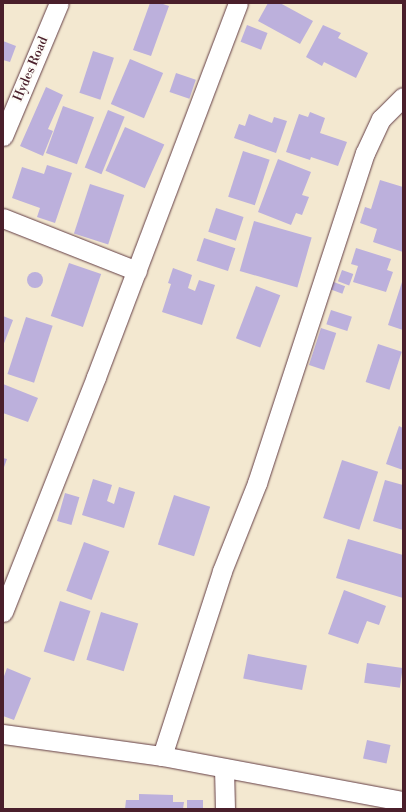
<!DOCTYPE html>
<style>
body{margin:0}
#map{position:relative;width:406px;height:812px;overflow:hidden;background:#f3e8d0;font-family:"Libre Bodoni",serif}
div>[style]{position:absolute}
.building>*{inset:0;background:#bcb0dc;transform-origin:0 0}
.round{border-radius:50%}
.roads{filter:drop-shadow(0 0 1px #633d44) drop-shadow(0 0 1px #633d44)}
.street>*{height:19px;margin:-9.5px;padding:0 9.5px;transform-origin:9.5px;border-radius:9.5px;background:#fff}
span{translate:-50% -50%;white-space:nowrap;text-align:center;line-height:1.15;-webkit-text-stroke:3.5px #fdfcf7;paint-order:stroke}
.street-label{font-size:13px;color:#4a1f2b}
.frame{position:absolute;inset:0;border:4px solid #4a1f2b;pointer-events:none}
</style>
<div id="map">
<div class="building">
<div style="clip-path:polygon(150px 3px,160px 3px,169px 6px,151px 56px,133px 50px)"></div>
<div style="clip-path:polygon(268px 3px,280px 3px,313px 21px,300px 44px,258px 21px)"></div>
<div style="left:247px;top:25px;width:22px;height:18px;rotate:21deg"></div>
<div style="clip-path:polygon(323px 25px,341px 33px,338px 38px,368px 53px,356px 78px,324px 62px,322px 66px,306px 57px)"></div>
<div style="clip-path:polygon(3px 41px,16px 46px,10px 62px,3px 60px)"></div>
<div style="left:93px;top:51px;width:22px;height:44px;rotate:18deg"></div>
<div style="left:130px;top:59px;width:36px;height:49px;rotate:23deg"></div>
<div style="left:176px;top:73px;width:21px;height:20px;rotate:19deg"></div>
<div style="clip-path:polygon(46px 87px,63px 95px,48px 129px,53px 131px,43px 156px,20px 146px)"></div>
<div style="left:63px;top:106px;width:33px;height:50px;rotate:20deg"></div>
<div style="left:108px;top:110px;width:18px;height:62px;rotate:22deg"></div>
<div style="clip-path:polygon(310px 112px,325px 118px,320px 133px,347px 142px,338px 166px,311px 157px,310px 160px,286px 152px,299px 114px,308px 117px)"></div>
<div style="clip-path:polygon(249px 114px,272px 123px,274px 117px,287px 121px,276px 153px,234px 138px,239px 124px,245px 126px)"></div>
<div style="left:125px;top:127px;width:43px;height:48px;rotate:24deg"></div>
<div style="left:243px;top:151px;width:28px;height:48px;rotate:18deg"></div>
<div style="clip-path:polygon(278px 159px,311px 172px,302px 195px,309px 197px,302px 215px,296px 213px,291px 225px,258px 212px)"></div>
<div style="clip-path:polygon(47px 165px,72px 173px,55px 223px,37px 217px,40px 208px,12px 198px,22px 167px,44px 174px)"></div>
<div style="clip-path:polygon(380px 180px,403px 187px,403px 252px,373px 242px,377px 229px,360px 223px,365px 207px,371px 209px)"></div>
<div style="left:90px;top:184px;width:36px;height:52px;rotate:18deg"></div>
<div style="left:216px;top:208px;width:29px;height:25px;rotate:18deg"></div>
<div style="left:254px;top:221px;width:60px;height:52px;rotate:16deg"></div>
<div style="left:204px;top:238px;width:33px;height:24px;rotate:18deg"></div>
<div style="clip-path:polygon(356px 248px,391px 259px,387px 270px,393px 272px,386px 292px,353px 282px,358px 266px,351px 264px)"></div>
<div style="left:69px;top:263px;width:34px;height:56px;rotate:19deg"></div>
<div style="clip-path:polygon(173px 268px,192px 275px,188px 288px,195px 291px,199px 280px,215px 285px,202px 325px,162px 312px,171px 284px,168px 283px)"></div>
<div style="left:342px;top:270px;width:12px;height:12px;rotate:20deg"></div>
<div class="round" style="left:27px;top:272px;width:16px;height:16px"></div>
<div style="clip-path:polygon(403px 279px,403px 330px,388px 325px)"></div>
<div style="left:331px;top:281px;width:15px;height:8px;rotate:20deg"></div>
<div style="left:256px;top:286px;width:26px;height:56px;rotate:21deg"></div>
<div style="left:331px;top:310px;width:22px;height:15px;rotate:18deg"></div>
<div style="clip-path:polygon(3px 316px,13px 320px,3px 346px)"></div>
<div style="left:26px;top:317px;width:28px;height:60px;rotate:18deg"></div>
<div style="left:321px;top:328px;width:16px;height:39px;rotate:18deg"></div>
<div style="left:378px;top:344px;width:25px;height:40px;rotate:18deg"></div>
<div style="clip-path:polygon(3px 384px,38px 398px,28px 422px,3px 413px)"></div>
<div style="clip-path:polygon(399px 426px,403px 428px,403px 470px,386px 464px)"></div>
<div style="clip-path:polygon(3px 458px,7px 459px,3px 470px)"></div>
<div style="left:342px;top:460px;width:38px;height:61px;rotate:18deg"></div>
<div style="clip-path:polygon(93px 479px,112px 485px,107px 501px,114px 504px,119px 487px,135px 492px,124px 528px,82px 515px)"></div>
<div style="clip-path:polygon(385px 480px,403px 485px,403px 530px,373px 521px)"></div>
<div style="left:65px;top:493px;width:15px;height:29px;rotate:16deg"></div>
<div style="left:174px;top:495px;width:38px;height:52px;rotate:18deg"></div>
<div style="clip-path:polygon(348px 539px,403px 555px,403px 598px,336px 578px)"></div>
<div style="left:84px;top:542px;width:27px;height:52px;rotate:20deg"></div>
<div style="clip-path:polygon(344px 590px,386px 606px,379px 625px,367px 621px,358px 644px,328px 634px)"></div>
<div style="left:60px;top:601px;width:32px;height:53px;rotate:18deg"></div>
<div style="left:101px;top:612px;width:39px;height:50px;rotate:17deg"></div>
<div style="left:248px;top:654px;width:60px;height:25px;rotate:11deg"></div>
<div style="left:367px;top:663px;width:36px;height:20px;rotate:8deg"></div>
<div style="clip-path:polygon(7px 668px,31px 678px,14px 720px,3px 716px,3px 679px)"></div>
<div style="left:367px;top:740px;width:24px;height:19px;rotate:12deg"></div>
<div style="clip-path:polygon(139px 794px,173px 795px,173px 802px,184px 802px,183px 809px,125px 809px,126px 800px,139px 800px)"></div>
<div style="left:187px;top:800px;width:16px;height:9px"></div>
</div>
<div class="roads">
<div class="street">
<div style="left:3px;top:136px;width:144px;rotate:-67.2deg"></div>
<div style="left:3px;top:218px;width:144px;rotate:21.6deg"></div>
<div style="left:3px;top:612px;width:253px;rotate:-68.4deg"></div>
<div style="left:96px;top:377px;width:400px;rotate:-69.2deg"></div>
<div style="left:3px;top:734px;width:161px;rotate:7.9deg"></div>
<div style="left:162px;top:756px;width:245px;rotate:10.6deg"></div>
<div style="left:162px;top:756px;width:194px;rotate:-72deg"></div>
<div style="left:222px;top:571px;width:95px;rotate:-68.3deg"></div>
<div style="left:257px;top:483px;width:347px;rotate:-71.9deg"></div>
<div style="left:365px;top:153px;width:38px;rotate:-65deg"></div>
<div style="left:381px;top:119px;width:31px;rotate:-45deg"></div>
<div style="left:224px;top:768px;width:41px;rotate:88.6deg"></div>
</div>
</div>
<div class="street-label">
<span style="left:31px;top:69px;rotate:-67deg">Hydes Road</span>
</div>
<div class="frame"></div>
</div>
